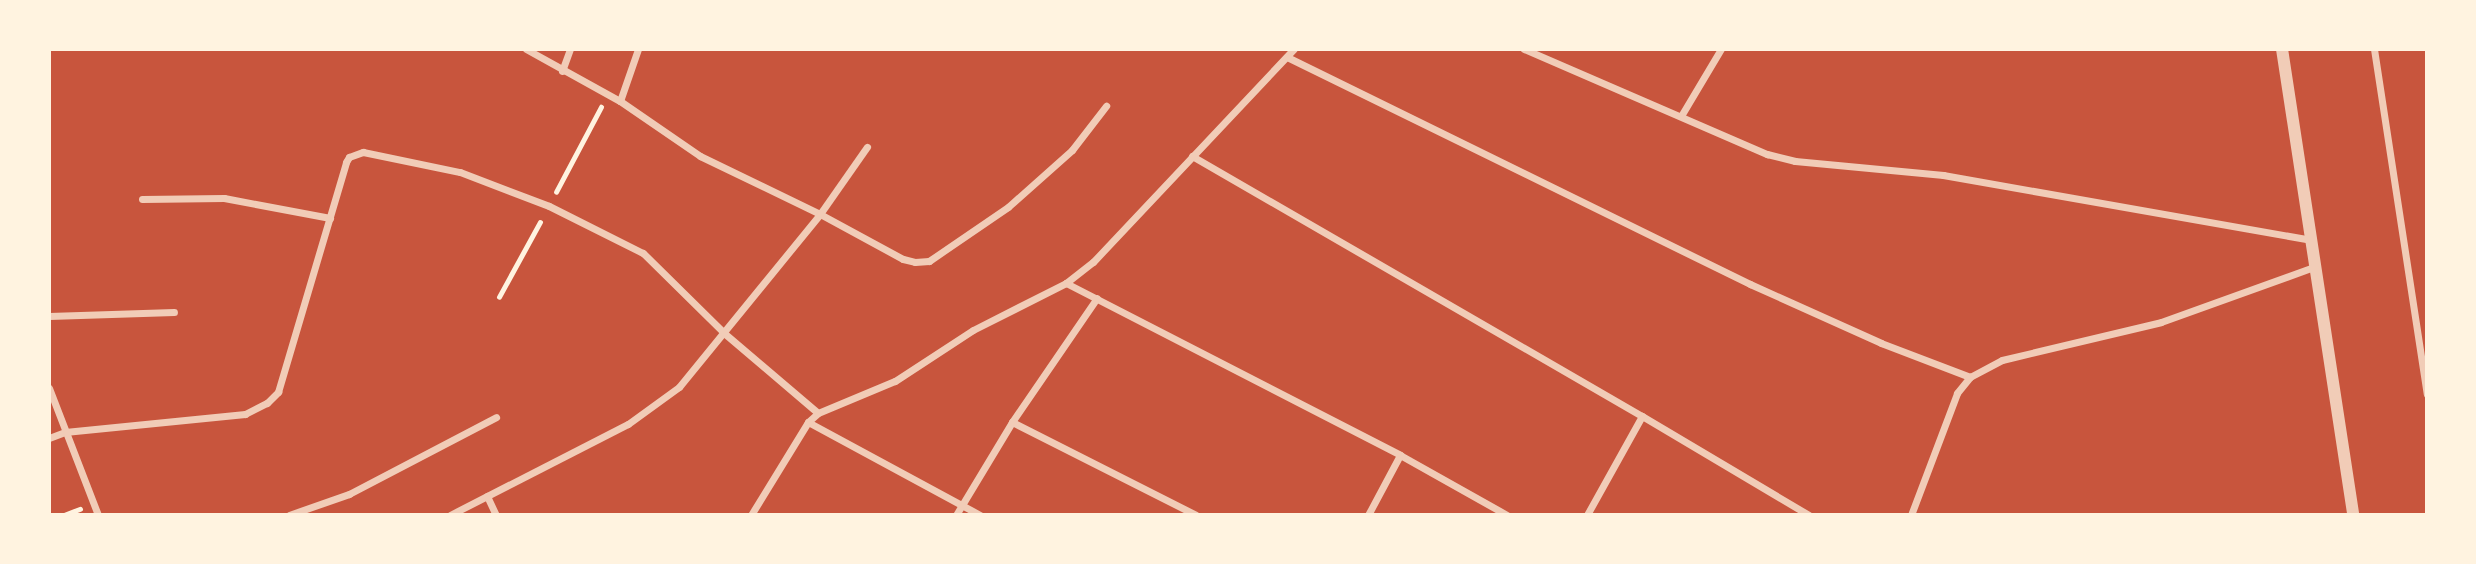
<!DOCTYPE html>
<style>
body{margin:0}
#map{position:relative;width:2476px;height:564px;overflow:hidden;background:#c8553d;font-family:Figtree,sans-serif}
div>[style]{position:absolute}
.path>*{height:4.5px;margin:-2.25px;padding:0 2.25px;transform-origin:2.25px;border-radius:2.25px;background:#fff3e0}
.minor>*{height:7px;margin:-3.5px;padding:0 3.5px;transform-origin:3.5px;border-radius:3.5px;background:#f1ccb7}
.tertiary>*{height:12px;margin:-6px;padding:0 6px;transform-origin:6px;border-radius:6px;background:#f1ccb7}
span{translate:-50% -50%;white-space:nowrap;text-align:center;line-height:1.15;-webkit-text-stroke:6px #fff3e0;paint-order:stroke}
.frame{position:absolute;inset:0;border:51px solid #fff3e0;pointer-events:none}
</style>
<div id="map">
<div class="path">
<div style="left:556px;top:192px;width:96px;rotate:-62.1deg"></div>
<div style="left:499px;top:297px;width:85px;rotate:-61.3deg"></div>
<div style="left:64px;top:515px;width:17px;rotate:-21deg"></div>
</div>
<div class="minor">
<div style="left:526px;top:49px;width:107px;rotate:29deg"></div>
<div style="left:620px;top:101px;width:97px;rotate:34.5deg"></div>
<div style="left:700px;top:156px;width:133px;rotate:25.8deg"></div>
<div style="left:820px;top:214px;width:94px;rotate:28.5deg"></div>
<div style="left:903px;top:259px;width:12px;rotate:14deg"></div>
<div style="left:915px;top:262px;width:14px;rotate:-4deg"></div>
<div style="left:929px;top:261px;width:96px;rotate:-34.4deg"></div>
<div style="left:1008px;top:207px;width:86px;rotate:-41.7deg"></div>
<div style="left:1072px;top:150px;width:56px;rotate:-52.3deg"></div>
<div style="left:1524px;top:49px;width:265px;rotate:23.4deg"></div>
<div style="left:1767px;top:154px;width:29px;rotate:14deg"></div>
<div style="left:1795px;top:161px;width:149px;rotate:5.4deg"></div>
<div style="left:1943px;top:175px;width:373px;rotate:10deg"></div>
<div style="left:2374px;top:49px;width:349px;rotate:81.3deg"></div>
<div style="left:1287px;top:57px;width:516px;rotate:26.12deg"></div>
<div style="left:1750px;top:284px;width:144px;rotate:24.2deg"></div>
<div style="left:1881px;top:343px;width:95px;rotate:20.9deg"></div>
<div style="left:562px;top:71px;width:23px;rotate:-70deg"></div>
<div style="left:620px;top:101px;width:55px;rotate:-70.9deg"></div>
<div style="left:1681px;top:116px;width:78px;rotate:-59.2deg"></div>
<div style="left:1192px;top:156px;width:520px;rotate:30.02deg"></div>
<div style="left:1642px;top:416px;width:113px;rotate:119.1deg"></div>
<div style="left:142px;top:199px;width:82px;rotate:-0.7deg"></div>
<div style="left:224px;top:198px;width:108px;rotate:10.7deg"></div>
<div style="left:1066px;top:283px;width:376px;rotate:27.2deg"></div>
<div style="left:1400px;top:455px;width:123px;rotate:29.3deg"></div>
<div style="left:49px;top:316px;width:125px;rotate:-1.8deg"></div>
<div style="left:49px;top:388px;width:136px;rotate:68.9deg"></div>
<div style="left:1642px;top:416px;width:194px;rotate:30.7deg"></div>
<div style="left:808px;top:422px;width:196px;rotate:28.4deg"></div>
<div style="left:1012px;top:422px;width:206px;rotate:26.8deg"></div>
<div style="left:49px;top:438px;width:17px;rotate:-21deg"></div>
<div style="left:65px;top:432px;width:181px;rotate:-5.7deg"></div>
<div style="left:245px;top:414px;width:25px;rotate:-27deg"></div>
<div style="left:267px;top:403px;width:16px;rotate:-45deg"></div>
<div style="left:278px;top:392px;width:240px;rotate:-73.5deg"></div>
<div style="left:346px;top:162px;width:6px;rotate:-59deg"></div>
<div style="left:349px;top:157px;width:15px;rotate:-20deg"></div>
<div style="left:363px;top:152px;width:99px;rotate:11.7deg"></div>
<div style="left:460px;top:172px;width:95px;rotate:20.9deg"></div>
<div style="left:549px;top:206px;width:105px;rotate:26.6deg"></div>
<div style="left:643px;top:253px;width:114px;rotate:44.6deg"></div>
<div style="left:724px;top:333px;width:123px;rotate:40.4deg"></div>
<div style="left:487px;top:496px;width:21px;rotate:65deg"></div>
<div style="left:289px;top:515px;width:64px;rotate:-19.3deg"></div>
<div style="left:349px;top:494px;width:166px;rotate:-27.6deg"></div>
<div style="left:450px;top:515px;width:200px;rotate:-27.1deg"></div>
<div style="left:628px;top:424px;width:63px;rotate:-36deg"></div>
<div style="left:679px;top:387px;width:223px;rotate:-50.8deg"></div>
<div style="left:820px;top:214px;width:82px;rotate:-55deg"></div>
<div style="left:751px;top:515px;width:109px;rotate:-58.5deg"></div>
<div style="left:808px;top:422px;width:13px;rotate:-42deg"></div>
<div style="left:818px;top:413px;width:83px;rotate:-22.6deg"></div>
<div style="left:895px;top:381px;width:93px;rotate:-33.2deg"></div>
<div style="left:973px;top:330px;width:104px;rotate:-26.8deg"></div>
<div style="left:1066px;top:283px;width:34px;rotate:-38deg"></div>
<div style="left:1093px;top:262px;width:293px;rotate:-46.7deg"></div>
<div style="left:956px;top:515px;width:109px;rotate:-58.9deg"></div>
<div style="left:1012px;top:422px;width:150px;rotate:-55.6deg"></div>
<div style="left:1368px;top:515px;width:68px;rotate:-61.9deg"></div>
<div style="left:1911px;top:515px;width:130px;rotate:-69.3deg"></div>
<div style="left:1957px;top:393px;width:21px;rotate:-51deg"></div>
<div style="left:1970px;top:377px;width:36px;rotate:-28deg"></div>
<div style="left:2002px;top:360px;width:163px;rotate:-13.4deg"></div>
<div style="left:2161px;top:322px;width:163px;rotate:-19.8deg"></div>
</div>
<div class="tertiary">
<div style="left:2282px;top:49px;width:471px;rotate:81.3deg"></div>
</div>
<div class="frame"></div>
</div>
